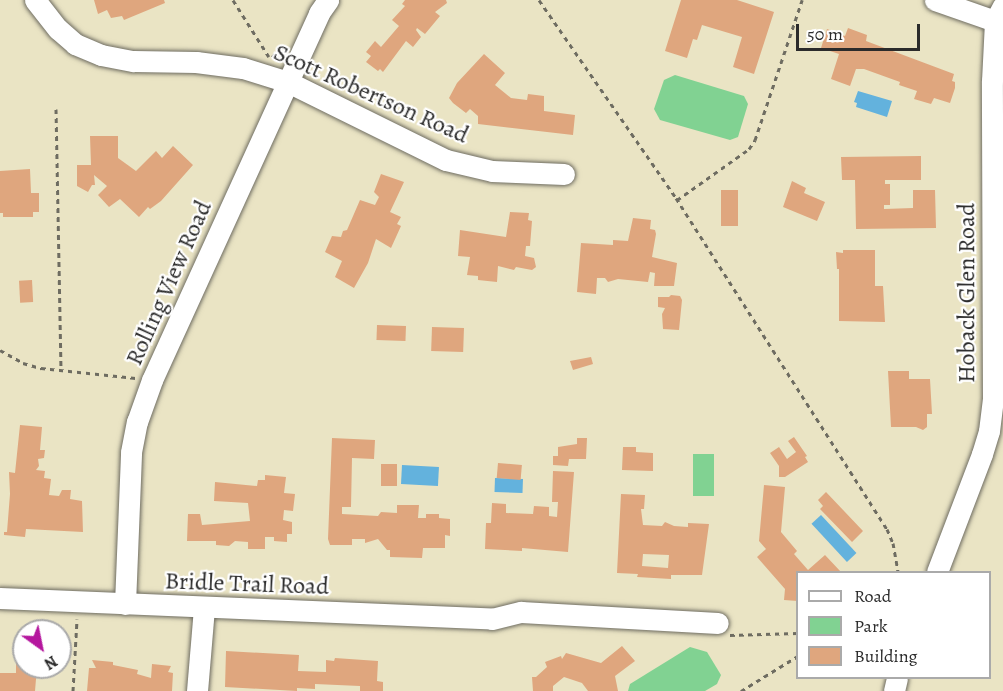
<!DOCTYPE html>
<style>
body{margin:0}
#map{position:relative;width:1003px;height:691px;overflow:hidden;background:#eae4c4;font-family:Alegreya,serif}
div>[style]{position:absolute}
.green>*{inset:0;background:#81d292;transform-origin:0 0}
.water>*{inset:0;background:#63b2dd;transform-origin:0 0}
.building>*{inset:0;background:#dfa67e;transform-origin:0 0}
.path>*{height:3px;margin-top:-1.5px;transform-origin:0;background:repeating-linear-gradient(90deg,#6e6c61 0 4.5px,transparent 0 9px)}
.roads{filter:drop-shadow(0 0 2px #6e6c61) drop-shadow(0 0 2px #6e6c61)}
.minor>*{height:21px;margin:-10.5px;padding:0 10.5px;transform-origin:10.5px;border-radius:10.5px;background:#fff}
span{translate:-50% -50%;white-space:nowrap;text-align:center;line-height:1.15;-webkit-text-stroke:4.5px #fff;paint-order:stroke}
.street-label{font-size:24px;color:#2b2b2b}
.legend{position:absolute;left:796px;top:571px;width:195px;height:108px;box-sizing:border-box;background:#fff;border:2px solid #aaa;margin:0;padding:8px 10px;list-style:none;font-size:18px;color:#2b2b2b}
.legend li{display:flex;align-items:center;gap:12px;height:30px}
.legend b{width:30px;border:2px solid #aaa}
.north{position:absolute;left:12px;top:619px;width:60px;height:60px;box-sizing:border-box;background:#fff;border:2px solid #aaa;border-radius:50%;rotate:147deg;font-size:16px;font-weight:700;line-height:24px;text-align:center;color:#2b2b2b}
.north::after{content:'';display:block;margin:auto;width:21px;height:27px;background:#b5179e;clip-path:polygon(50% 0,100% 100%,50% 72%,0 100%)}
.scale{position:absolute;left:796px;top:24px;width:124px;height:27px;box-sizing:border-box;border:3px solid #2b2b2b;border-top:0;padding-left:8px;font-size:18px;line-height:21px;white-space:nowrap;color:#2b2b2b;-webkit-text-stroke:4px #fff;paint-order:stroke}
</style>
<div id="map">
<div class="green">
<div style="clip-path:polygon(675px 75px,744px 96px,748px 104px,738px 137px,730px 140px,660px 120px,654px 109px,664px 80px)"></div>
<div style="left:693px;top:454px;width:21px;height:42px"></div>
<div style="clip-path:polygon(690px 647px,707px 652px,721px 675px,717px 684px,705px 691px,628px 691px,630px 684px)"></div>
</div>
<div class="water">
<div style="clip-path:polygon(858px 91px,892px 101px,887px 117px,856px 107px,857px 103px,854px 102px)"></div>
<div style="left:402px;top:465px;width:37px;height:19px;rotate:3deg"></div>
<div style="left:495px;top:478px;width:28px;height:14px;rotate:2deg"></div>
<div style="left:821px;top:515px;width:52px;height:13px;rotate:47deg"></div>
</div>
<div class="building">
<div style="clip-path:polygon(94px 0,164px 0,165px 3px,124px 20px,122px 16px,111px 18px,107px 10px,98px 14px)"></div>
<div style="clip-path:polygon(405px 0,446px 0,447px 3px,435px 12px,440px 16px,425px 34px,417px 28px,416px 30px,421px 37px,413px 47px,406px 41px,383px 72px,380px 69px,378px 71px,366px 62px,371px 56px,366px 52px,375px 41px,381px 47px,399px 26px,392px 20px,405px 6px,402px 4px)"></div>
<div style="clip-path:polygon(681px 0,737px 0,774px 12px,754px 74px,733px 67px,742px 37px,702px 25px,697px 40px,693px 39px,687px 58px,665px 51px)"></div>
<div style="clip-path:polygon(848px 28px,867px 35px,866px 41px,954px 74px,952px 81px,955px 82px,955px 88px,950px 103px,934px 98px,931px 104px,914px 99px,917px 91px,899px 85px,900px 82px,864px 69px,856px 69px,850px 86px,831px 79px,839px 54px,821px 48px,827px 29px,845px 36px)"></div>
<div style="clip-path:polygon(484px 54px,505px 73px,495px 85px,511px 98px,527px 100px,528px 94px,544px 96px,544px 111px,575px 115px,573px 135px,478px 124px,478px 116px,470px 109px,466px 113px,453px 103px,449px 98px,457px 83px)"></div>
<div style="clip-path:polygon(90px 136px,118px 136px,118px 158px,136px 171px,156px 151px,162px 158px,173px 146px,193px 165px,161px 201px,150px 209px,148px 207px,139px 217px,120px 199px,109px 207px,98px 195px,107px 186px,94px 175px,95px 185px,92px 185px,88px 192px,77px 186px,77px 165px,91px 165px)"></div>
<div style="clip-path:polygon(921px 156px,921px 180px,885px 180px,885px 184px,890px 184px,890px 205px,884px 205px,884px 209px,913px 208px,913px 190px,935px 190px,936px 228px,856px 229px,855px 180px,842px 180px,841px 157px)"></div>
<div style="clip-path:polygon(30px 169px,31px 193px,39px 193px,39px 212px,33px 212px,33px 217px,3px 217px,3px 213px,0 213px,0 171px)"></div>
<div style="clip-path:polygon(381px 174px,404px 182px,390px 212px,401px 217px,397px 224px,401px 226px,391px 248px,376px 239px,368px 263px,354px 288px,335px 277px,342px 261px,325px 252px,332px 236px,341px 237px,343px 231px,347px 230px,360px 200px,375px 205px,379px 197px,374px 192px)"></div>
<div style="clip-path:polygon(792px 181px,806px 188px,804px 193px,825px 202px,817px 221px,783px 207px)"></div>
<div style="left:721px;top:190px;width:17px;height:36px"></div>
<div style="clip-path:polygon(510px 212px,529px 213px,528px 220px,532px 221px,530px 246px,526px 246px,525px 256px,534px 258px,536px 267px,532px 270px,516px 267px,514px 270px,498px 266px,497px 282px,478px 280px,478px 276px,467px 275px,470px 257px,458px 256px,460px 230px,506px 237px)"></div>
<div style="clip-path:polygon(633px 218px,651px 220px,650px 229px,655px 230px,656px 234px,652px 257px,677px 263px,674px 286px,654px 286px,655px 273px,650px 272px,648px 282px,618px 279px,608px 282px,605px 278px,597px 278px,596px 294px,577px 292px,581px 243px,613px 245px,613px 240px,628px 241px)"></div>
<div style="clip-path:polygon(843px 250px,875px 250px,875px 286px,883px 286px,885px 322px,839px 321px,839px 269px,837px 269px,836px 252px,843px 253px)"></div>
<div style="left:32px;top:280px;width:22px;height:13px;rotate:87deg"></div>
<div style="clip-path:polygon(671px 295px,680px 296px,682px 300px,679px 330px,663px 329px,662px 314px,665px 308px,658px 307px,658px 297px,669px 297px)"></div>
<div style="left:377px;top:325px;width:29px;height:15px;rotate:2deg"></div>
<div style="left:432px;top:327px;width:32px;height:24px;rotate:2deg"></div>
<div style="clip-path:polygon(591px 357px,593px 364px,573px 370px,570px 361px)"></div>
<div style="clip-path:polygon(888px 371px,909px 371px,909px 379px,930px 379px,932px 414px,927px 414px,927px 427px,923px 430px,916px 427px,891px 427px)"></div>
<div style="clip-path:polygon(20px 425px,42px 427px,40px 450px,45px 450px,44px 458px,38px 459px,39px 466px,36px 470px,45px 471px,44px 478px,51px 479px,49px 495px,59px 496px,62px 490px,71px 490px,70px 499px,82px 501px,83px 532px,26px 529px,25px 537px,4px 535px,4px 532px,7px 532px,10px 494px,9px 472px,15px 473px)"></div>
<div style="clip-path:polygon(794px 437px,807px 456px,805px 457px,808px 462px,785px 477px,779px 477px,779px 466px,770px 453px,779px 447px,787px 459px,796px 452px,788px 441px)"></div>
<div style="clip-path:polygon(332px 438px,375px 440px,374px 459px,352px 458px,351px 507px,342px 507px,342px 514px,378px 516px,381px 512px,397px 513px,397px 505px,419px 505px,418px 518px,426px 518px,426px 514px,439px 514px,439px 518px,450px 519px,450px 536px,445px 535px,445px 548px,423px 548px,422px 558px,390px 557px,390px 550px,387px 550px,378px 539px,365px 543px,365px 539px,352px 539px,352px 545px,330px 545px,328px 539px)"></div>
<div style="clip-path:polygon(577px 438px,587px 438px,586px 459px,569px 459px,568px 466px,553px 465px,553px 456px,558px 456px,558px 447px,577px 444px)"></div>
<div style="clip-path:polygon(623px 447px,636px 447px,636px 452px,653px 453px,653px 471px,622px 470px)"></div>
<div style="left:498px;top:463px;width:24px;height:15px;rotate:5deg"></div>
<div style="left:381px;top:464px;width:16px;height:22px"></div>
<div style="clip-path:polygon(553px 471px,574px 472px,568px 552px,522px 548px,522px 551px,485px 549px,486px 523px,491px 523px,492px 503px,506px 504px,506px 513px,533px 514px,534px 506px,549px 507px,549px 516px,557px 517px,558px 502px,552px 502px)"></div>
<div style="clip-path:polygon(265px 475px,286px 477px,284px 493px,295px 494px,293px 511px,284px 510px,283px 520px,292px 522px,292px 534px,287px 534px,287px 542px,274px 541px,274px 537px,265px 537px,265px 549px,248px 549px,248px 542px,235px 541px,229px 546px,216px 545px,216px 541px,187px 541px,188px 514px,200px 514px,202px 525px,250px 521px,248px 503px,214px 501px,215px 482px,257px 486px,258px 480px,265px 480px)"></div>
<div style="clip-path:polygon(764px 485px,785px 487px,781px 532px,797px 551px,794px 554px,808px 570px,825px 555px,841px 572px,798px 572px,798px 601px,784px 600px,785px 589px,757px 557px,766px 549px,759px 541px)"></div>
<div style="clip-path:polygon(826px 492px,863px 531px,852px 542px,820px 509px,823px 506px,818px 500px)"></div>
<div style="clip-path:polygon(evenodd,621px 494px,645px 495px,644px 509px,641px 509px,643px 525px,662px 526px,665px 522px,674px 526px,688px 527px,688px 523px,709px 524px,702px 575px,671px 575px,671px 579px,637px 577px,638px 574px,617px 573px,621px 494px,643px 554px,669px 555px,668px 568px,642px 566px,643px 554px)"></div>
<div style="clip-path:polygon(622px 646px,635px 661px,615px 676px,618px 691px,588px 691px,582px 683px,564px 677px,553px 686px,553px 691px,533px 691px,532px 677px,536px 677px,547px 667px,545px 662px,561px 656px,562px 659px,566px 653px,601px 663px)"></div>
<div style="clip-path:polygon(226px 651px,299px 655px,298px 671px,326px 672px,326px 660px,334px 661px,335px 658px,378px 661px,377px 681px,383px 682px,383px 691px,360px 691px,360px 686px,315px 684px,315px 689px,297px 688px,297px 691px,225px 687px)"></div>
<div style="clip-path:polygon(92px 660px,113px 662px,113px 665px,138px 670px,137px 674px,151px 678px,152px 664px,171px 666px,168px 672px,173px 673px,172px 691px,87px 691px,89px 668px,96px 668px)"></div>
<div style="clip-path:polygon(16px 662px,24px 662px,24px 667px,37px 667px,35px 691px,0 691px,0 673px,16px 673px)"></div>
</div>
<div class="path">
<div style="left:233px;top:0;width:67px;rotate:57.7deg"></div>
<div style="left:539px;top:0;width:241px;rotate:55.3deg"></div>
<div style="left:676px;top:198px;width:393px;rotate:57.5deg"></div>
<div style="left:887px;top:529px;width:15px;rotate:67deg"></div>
<div style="left:893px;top:543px;width:29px;rotate:80deg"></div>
<div style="left:272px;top:57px;width:14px;rotate:-45deg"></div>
<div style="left:56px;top:109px;width:261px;rotate:88.9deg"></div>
<div style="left:677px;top:200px;width:88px;rotate:-35.3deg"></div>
<div style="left:749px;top:149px;width:11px;rotate:-56deg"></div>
<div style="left:755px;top:140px;width:148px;rotate:-71.4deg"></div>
<div style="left:0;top:350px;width:26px;rotate:29deg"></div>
<div style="left:23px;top:363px;width:19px;rotate:16deg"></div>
<div style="left:41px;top:368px;width:95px;rotate:6.1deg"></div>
<div style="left:730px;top:635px;width:68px;rotate:-1.7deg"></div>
<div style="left:73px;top:691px;width:72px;rotate:-86.8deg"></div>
<div style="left:741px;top:691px;width:67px;rotate:-31.6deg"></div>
</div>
<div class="roads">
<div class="minor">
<div style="left:35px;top:0;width:37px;rotate:52deg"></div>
<div style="left:58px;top:29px;width:23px;rotate:41deg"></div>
<div style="left:75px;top:44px;width:28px;rotate:23deg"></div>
<div style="left:101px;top:55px;width:33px;rotate:11deg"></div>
<div style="left:133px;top:61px;width:63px;rotate:0.9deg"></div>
<div style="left:196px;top:62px;width:47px;rotate:7.3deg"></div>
<div style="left:243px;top:68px;width:47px;rotate:17.3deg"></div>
<div style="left:288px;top:82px;width:176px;rotate:26.3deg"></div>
<div style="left:446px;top:160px;width:47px;rotate:13.4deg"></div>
<div style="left:492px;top:171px;width:72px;rotate:2.4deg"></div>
<div style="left:935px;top:0;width:64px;rotate:19.3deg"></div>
<div style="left:937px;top:572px;width:126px;rotate:-69.1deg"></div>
<div style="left:982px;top:454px;width:24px;rotate:-73deg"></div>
<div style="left:989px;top:431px;width:31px;rotate:-83deg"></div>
<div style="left:993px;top:400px;width:319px;rotate:-90.2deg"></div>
<div style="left:992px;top:81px;width:60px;rotate:-87.1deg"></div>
<div style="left:995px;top:21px;width:17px;rotate:-62deg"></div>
<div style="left:0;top:598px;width:492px;rotate:2.4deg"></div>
<div style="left:492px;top:619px;width:30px;rotate:-14deg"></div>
<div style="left:521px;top:612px;width:197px;rotate:3.2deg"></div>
<div style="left:125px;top:604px;width:152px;rotate:-87.7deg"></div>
<div style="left:131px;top:452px;width:31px;rotate:-79deg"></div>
<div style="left:137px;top:422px;width:45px;rotate:-70.3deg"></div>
<div style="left:152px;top:380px;width:403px;rotate:-65.5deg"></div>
<div style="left:319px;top:13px;width:16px;rotate:-55deg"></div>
<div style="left:197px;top:691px;width:83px;rotate:-85.2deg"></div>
<div style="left:894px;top:691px;width:13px;rotate:-77deg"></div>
</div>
</div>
<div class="street-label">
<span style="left:371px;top:94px;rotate:24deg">Scott Robertson Road</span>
<span style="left:169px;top:283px;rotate:-66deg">Rolling View Road</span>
<span style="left:967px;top:293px;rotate:-90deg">Hoback Glen Road</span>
<span style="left:247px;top:584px;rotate:2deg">Bridle Trail Road</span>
</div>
<ul class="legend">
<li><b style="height:8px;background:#fff"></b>Road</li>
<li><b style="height:16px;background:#81d292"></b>Park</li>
<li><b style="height:16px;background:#dfa67e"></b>Building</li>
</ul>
<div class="north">N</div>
<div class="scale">50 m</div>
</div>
